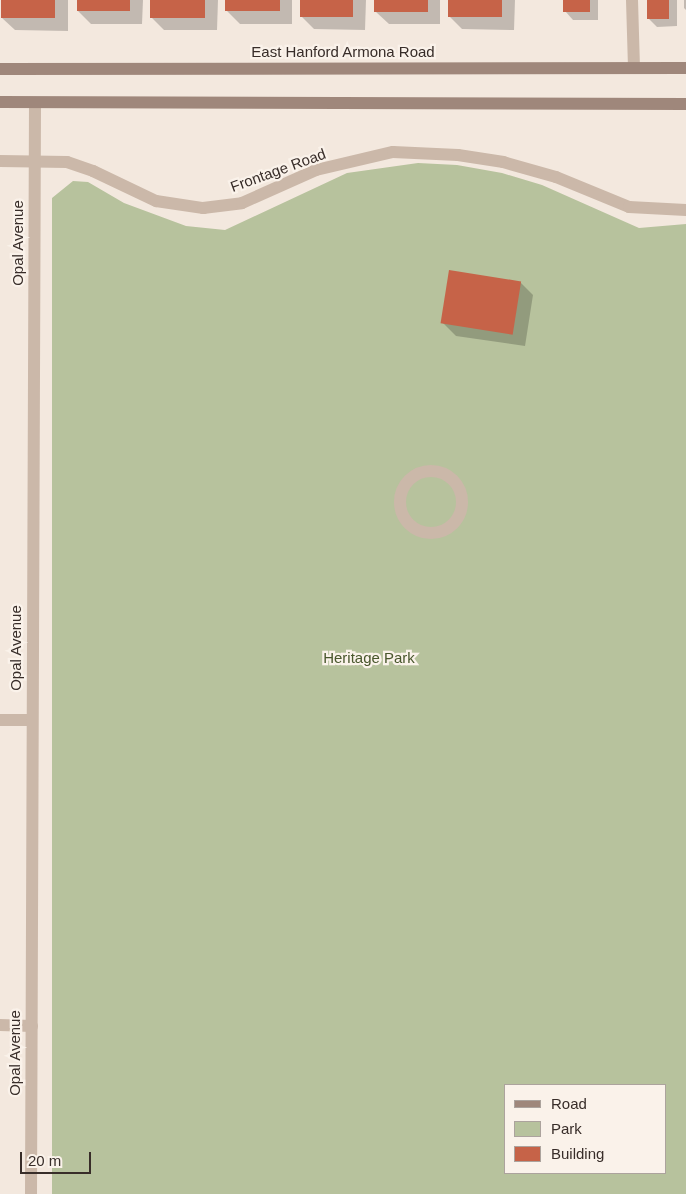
<!DOCTYPE html>
<style>
body{margin:0}
#map{position:relative;width:686px;height:1194px;overflow:hidden;background:#f3e8de;font-family:Helvetica,sans-serif}
div>[style]{position:absolute}
.green>*{inset:0;background:#b7c29d}
.shadow>*{inset:0;background:#0003}
.building>*{inset:0;background:#c66348;transform-origin:0 0}
.service>*{height:12px;margin:-6px;padding:0 6px;transform-origin:6px;border-radius:6px;background:#cbb8a9}
.minor>*{height:12px;margin:-6px;padding:0 6px;transform-origin:6px;border-radius:6px;background:#cbb8a9}
.minor>.ring{margin:-6px;padding:0;box-sizing:content-box;background:none;border:12px solid #cbb8a9;border-radius:50%}
.secondary>*{height:12px;margin:-6px;padding:0 6px;transform-origin:6px;border-radius:6px;background:#9f877b}
span{translate:-50% -50%;white-space:nowrap;text-align:center;line-height:1.15;-webkit-text-stroke:4.5px #faf2ea;paint-order:stroke}
.street-label{font-size:15px;color:#382d29}
.park-label{font-size:15px;color:#49572d}
.legend{position:absolute;left:504px;top:1084px;width:162px;height:90px;box-sizing:border-box;background:#faf2ea;border:1px solid #aca39d;margin:0;padding:6px 9px;list-style:none;font-size:15px;color:#382d29}
.legend li{display:flex;align-items:center;gap:10px;height:25px}
.legend b{width:25px;border:1px solid #aca39d}
.scale{position:absolute;left:20px;top:1152px;width:71px;height:22px;box-sizing:border-box;border:2px solid #382d29;border-top:0;padding-left:6px;font-size:15px;line-height:18px;white-space:nowrap;color:#382d29;-webkit-text-stroke:4px #faf2ea;paint-order:stroke}
</style>
<div id="map">
<div class="green">
<div style="clip-path:polygon(evenodd,418px 163px,457px 165px,502px 173px,542px 185px,639px 228px,686px 224px,686px 1194px,52px 1194px,52px 198px,73px 181px,88px 182px,124px 203px,186px 226px,225px 230px,347px 173px,418px 163px,505px 1085px,665px 1085px,665px 1173px,505px 1173px,505px 1085px)"></div>
</div>
<div class="shadow">
<div style="clip-path:polygon(2px 0,68px 0,68px 31px,15px 30px,2px 18px)"></div>
<div style="clip-path:polygon(78px 0,143px 0,142px 24px,91px 24px,78px 11px)"></div>
<div style="clip-path:polygon(151px 0,218px 0,217px 30px,164px 30px,151px 17px)"></div>
<div style="clip-path:polygon(227px 0,292px 0,292px 24px,240px 24px,227px 11px)"></div>
<div style="clip-path:polygon(301px 0,366px 0,365px 30px,314px 29px,301px 16px)"></div>
<div style="clip-path:polygon(376px 0,440px 0,440px 24px,389px 24px,376px 12px)"></div>
<div style="clip-path:polygon(450px 0,515px 0,514px 30px,462px 29px,449px 16px)"></div>
<div style="clip-path:polygon(565px 0,598px 0,598px 20px,573px 20px,565px 11px)"></div>
<div style="clip-path:polygon(648px 0,677px 0,677px 26px,657px 27px,648px 18px)"></div>
<div style="clip-path:polygon(684px 0,686px 0,686px 10px,684px 8px)"></div>
<div style="clip-path:polygon(520px 282px,533px 295px,525px 346px,456px 336px,443px 323px)"></div>
</div>
<div class="building">
<div style="left:1px;top:0;width:54px;height:18px"></div>
<div style="left:77px;top:0;width:53px;height:11px"></div>
<div style="left:150px;top:0;width:55px;height:18px"></div>
<div style="left:225px;top:0;width:55px;height:11px"></div>
<div style="left:300px;top:0;width:53px;height:17px"></div>
<div style="left:374px;top:0;width:54px;height:12px"></div>
<div style="left:448px;top:0;width:54px;height:17px"></div>
<div style="left:563px;top:0;width:27px;height:12px"></div>
<div style="left:647px;top:0;width:22px;height:19px"></div>
<div style="left:449px;top:270px;width:73px;height:54px;rotate:9deg"></div>
</div>
<div class="service">
<div style="left:632px;top:0;width:68px;rotate:88.3deg"></div>
</div>
<div class="minor">
<div style="left:0;top:161px;width:67px;rotate:0.9deg"></div>
<div style="left:67px;top:162px;width:28px;rotate:19deg"></div>
<div style="left:93px;top:171px;width:70px;rotate:25.5deg"></div>
<div style="left:156px;top:201px;width:48px;rotate:8.5deg"></div>
<div style="left:203px;top:208px;width:39px;rotate:-7deg"></div>
<div style="left:242px;top:203px;width:81px;rotate:-24deg"></div>
<div style="left:316px;top:170px;width:79px;rotate:-13.2deg"></div>
<div style="left:393px;top:152px;width:65px;rotate:2.6deg"></div>
<div style="left:458px;top:155px;width:46px;rotate:8.8deg"></div>
<div style="left:503px;top:162px;width:55px;rotate:15.8deg"></div>
<div style="left:556px;top:177px;width:79px;rotate:22.3deg"></div>
<div style="left:629px;top:207px;width:57px;rotate:3deg"></div>
<div class="ring" style="left:400px;top:471px;width:50px;height:50px"></div>
<div style="left:0;top:720px;width:32px"></div>
<div style="left:0;top:1025px;width:32px;rotate:2deg"></div>
<div style="left:31px;top:1194px;width:1091px;rotate:-89.79deg"></div>
</div>
<div class="secondary">
<div style="left:0;top:69px;width:686px;rotate:-0.08deg"></div>
<div style="left:0;top:102px;width:686px;rotate:0.17deg"></div>
</div>
<div class="street-label">
<span style="left:343px;top:52px">East Hanford Armona Road</span>
<span style="left:278px;top:170px;rotate:-20deg">Frontage Road</span>
<span style="left:18px;top:243px;rotate:-90deg">Opal Avenue</span>
<span style="left:16px;top:648px;rotate:-90deg">Opal Avenue</span>
<span style="left:15px;top:1053px;rotate:-90deg">Opal Avenue</span>
</div>
<div class="park-label">
<span style="left:369px;top:658px">Heritage Park</span>
</div>
<ul class="legend">
<li><b style="height:6px;background:#9f877b"></b>Road</li>
<li><b style="height:14px;background:#b7c29d"></b>Park</li>
<li><b style="height:14px;background:#c66348"></b>Building</li>
</ul>
<div class="scale">20 m</div>
</div>
